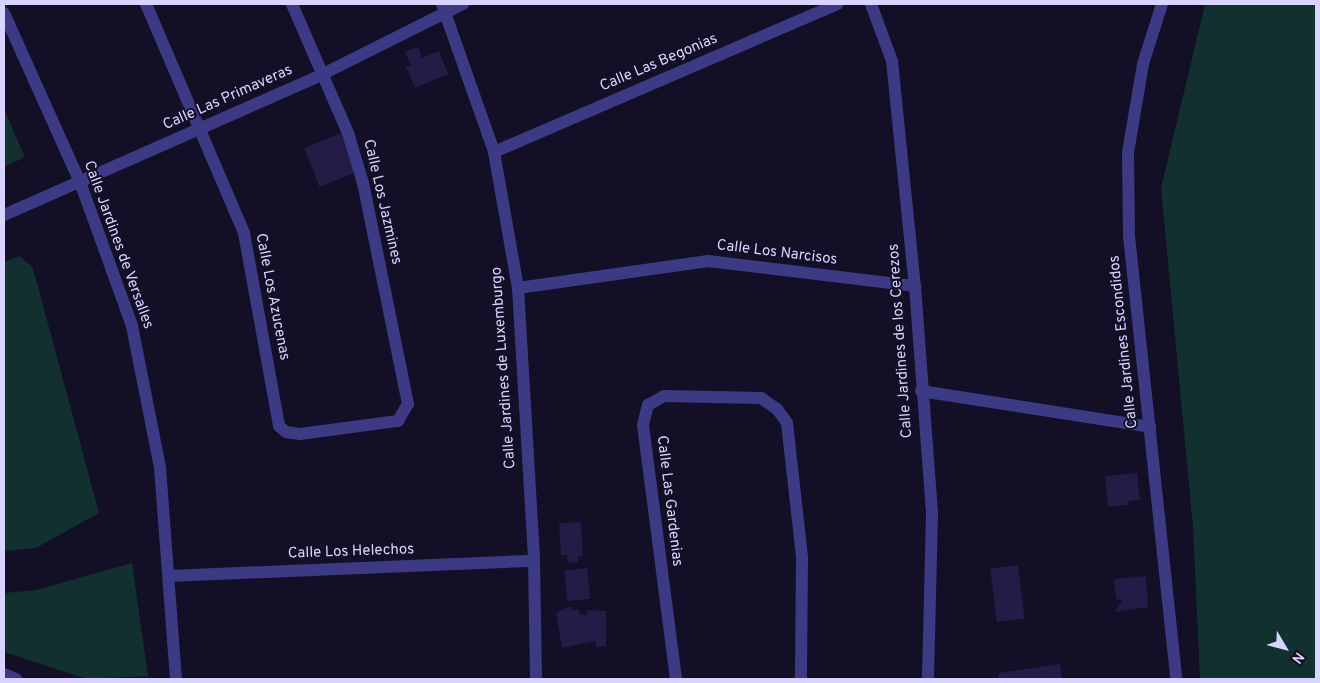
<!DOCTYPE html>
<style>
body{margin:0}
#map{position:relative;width:1320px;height:683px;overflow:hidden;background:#130f26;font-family:Overpass,sans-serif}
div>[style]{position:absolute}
.green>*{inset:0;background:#12302f}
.building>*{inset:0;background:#241b47;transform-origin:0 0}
.minor>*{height:12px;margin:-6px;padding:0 6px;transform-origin:6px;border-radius:6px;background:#3d3a85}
span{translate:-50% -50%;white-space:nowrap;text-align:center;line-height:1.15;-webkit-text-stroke:4px #130f26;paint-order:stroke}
.street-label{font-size:15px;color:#d9d4ff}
.frame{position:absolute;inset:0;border:5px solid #d9d4ff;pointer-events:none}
.north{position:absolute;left:1260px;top:623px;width:50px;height:50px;-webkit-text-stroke:4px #130f26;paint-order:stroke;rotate:127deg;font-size:14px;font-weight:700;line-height:20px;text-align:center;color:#d9d4ff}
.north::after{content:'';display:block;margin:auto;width:18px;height:22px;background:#d9d4ff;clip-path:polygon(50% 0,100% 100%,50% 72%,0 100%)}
</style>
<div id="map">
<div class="green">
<div style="clip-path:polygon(1205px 4px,1316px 4px,1316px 679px,1200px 679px,1193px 527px,1161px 188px)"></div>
<div style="clip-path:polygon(4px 109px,25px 157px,4px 167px)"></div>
<div style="clip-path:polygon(19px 256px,32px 266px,37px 283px,99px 513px,36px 548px,4px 551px,4px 262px)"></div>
<div style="clip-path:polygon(132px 563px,148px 676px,87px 679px,4px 652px,4px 593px,36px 590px)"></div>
</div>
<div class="building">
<div style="clip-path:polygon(418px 47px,422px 58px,439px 51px,448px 74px,415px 88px,406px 67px,411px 65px,405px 52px)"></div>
<div style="left:341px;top:133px;width:42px;height:40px;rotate:68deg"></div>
<div style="clip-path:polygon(1137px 473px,1140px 500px,1129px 501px,1128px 505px,1108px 507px,1105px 476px)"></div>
<div style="clip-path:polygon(581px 522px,583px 556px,578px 557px,578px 562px,568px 563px,567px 555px,561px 555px,559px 523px)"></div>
<div style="left:1018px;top:565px;width:54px;height:28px;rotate:83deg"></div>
<div style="left:587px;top:568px;width:31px;height:23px;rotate:84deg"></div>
<div style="clip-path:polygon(1146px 576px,1148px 607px,1115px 612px,1122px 600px,1116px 599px,1114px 579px)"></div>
<div style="clip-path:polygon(571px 606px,573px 611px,578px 609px,580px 614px,587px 615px,587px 610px,606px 611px,606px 646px,596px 647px,595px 641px,562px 648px,556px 613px)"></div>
<div style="clip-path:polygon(1060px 664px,1062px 679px,998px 679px,999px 673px)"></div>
</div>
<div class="minor">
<div style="left:146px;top:4px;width:249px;rotate:66.8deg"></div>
<div style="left:244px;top:233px;width:196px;rotate:79.7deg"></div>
<div style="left:279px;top:426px;width:9px;rotate:41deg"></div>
<div style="left:286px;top:432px;width:14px;rotate:8deg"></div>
<div style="left:300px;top:434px;width:99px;rotate:-7.6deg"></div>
<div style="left:398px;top:421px;width:20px;rotate:-60deg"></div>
<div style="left:408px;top:404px;width:226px;rotate:-101.5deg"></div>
<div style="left:363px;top:183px;width:52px;rotate:-106.7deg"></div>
<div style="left:348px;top:133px;width:141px;rotate:-113.5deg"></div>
<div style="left:442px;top:4px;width:157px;rotate:70.6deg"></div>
<div style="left:494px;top:152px;width:138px;rotate:80deg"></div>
<div style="left:518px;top:288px;width:273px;rotate:86.6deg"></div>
<div style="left:534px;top:561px;width:118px;rotate:89deg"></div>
<div style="left:871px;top:4px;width:61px;rotate:69.8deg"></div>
<div style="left:892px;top:61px;width:226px;rotate:84.2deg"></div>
<div style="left:915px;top:286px;width:228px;rotate:85.7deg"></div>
<div style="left:932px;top:513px;width:166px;rotate:91.4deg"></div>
<div style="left:1162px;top:4px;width:63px;rotate:107.6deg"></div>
<div style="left:1143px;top:64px;width:90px;rotate:99.6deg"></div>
<div style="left:1128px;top:153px;width:83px;rotate:89.3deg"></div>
<div style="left:1129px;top:236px;width:445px;rotate:83.9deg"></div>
<div style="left:4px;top:13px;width:185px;rotate:65.8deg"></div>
<div style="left:80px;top:182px;width:153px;rotate:70.1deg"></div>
<div style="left:132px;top:326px;width:144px;rotate:78.8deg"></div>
<div style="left:160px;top:467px;width:213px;rotate:85.7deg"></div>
<div style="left:494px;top:152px;width:374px;rotate:-23.3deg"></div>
<div style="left:4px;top:215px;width:347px;rotate:-23.8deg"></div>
<div style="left:321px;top:75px;width:159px;rotate:-26.6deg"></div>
<div style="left:518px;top:288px;width:192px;rotate:-8.1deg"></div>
<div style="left:708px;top:261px;width:209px;rotate:6.9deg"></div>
<div style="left:921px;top:391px;width:232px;rotate:8.9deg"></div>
<div style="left:169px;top:576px;width:365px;rotate:-2.4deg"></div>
<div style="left:4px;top:674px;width:13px;rotate:23deg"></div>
<div style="left:676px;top:679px;width:256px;rotate:-97.4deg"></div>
<div style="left:643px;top:425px;width:21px;rotate:-76deg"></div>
<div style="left:648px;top:405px;width:18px;rotate:-29deg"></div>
<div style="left:664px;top:396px;width:97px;rotate:1.2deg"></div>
<div style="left:761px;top:398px;width:19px;rotate:35deg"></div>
<div style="left:777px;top:409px;width:17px;rotate:54deg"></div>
<div style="left:787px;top:423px;width:135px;rotate:83.6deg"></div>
<div style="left:802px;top:557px;width:122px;rotate:90.5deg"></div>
</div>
<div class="street-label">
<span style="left:659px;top:63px;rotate:-23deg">Calle Las Begonias</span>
<span style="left:228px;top:98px;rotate:-24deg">Calle Las Primaveras</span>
<span style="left:382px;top:202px;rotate:77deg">Calle Los Jazmines</span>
<span style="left:118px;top:245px;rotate:70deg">Calle Jardines de Versalles</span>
<span style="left:777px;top:253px;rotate:7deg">Calle Los Narcisos</span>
<span style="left:272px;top:297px;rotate:79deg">Calle Los Azucenas</span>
<span style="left:901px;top:341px;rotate:-94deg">Calle Jardines de los Cerezos</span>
<span style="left:1124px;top:342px;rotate:-96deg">Calle Jardines Escondidos</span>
<span style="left:504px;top:368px;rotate:-94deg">Calle Jardines de Luxemburgo</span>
<span style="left:669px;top:501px;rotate:83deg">Calle Las Gardenias</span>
<span style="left:351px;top:552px;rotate:-2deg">Calle Los Helechos</span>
</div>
<div class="frame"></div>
<div class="north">N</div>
</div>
